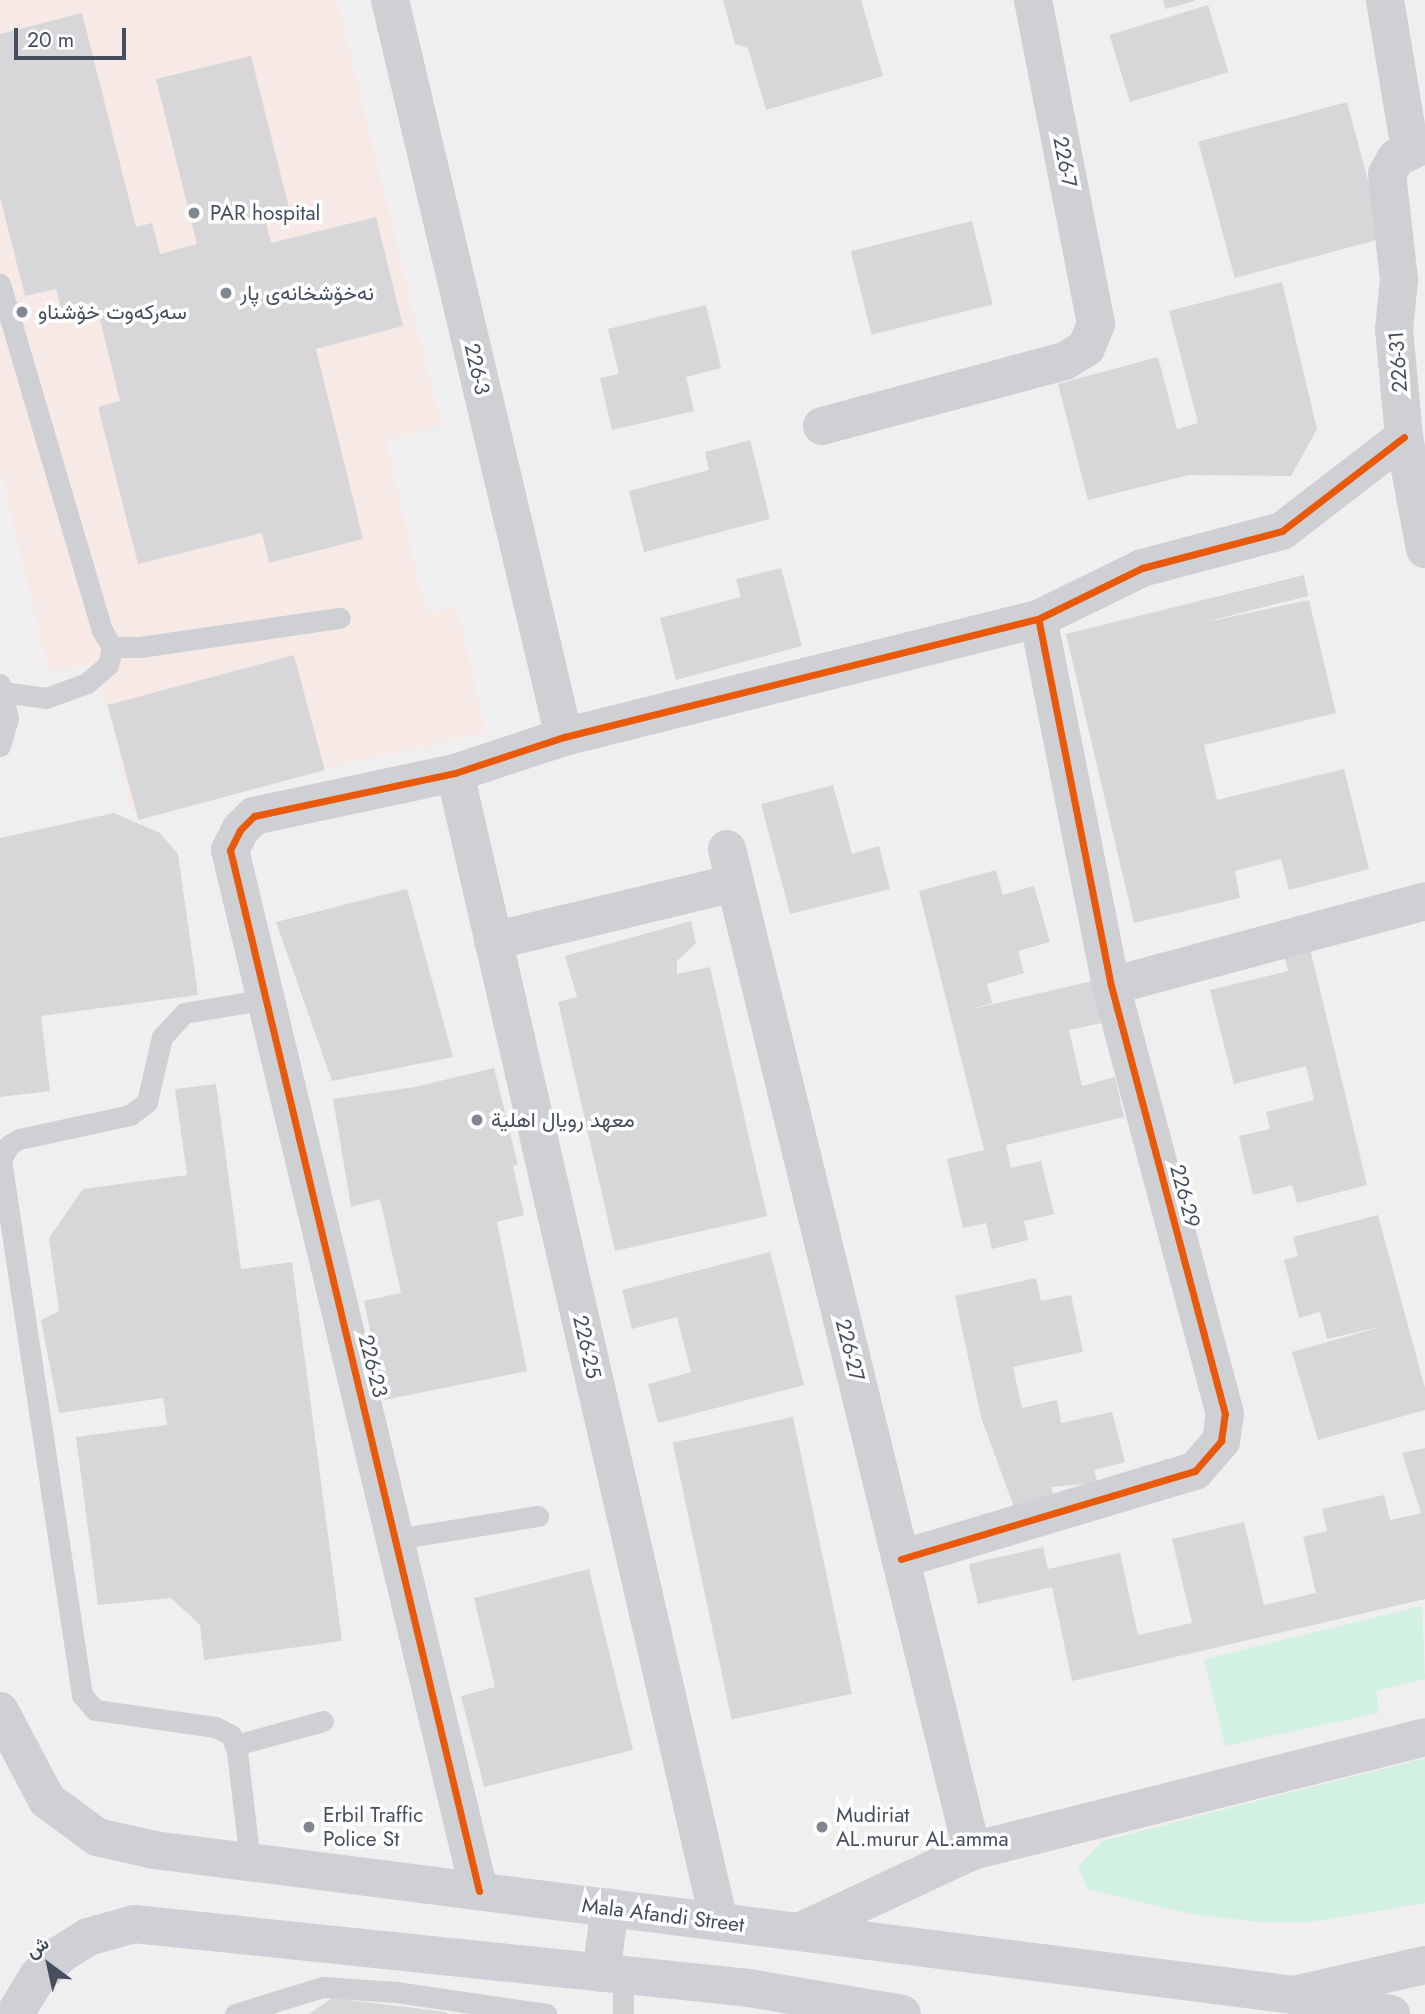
<!DOCTYPE html>
<meta charset="utf-8">
<style>
body{margin:0}
#map{position:relative;width:1425px;height:2014px;overflow:hidden;background:#f0efef;font-family:Jost,Vazirmatn,sans-serif}
div>[style]{position:absolute}
.medical>*{inset:0;background:#f7e9e5}
.green>*{inset:0;background:#d2f1e2}
.building>*{inset:0;background:#d7d7d9;transform-origin:0 0}
.lane>*{height:21px;margin:-10.5px;padding:0 10.5px;transform-origin:10.5px;border-radius:10.5px;background:#ced0d4}
.street>*{height:38px;margin:-19px;padding:0 19px;transform-origin:19px;border-radius:19px;background:#ced0d4}
.secondary>*{height:38px;margin:-19px;padding:0 19px;transform-origin:19px;border-radius:19px;background:#ced0d5}
.cycleway>*{height:7px;margin:-3.5px;padding:0 3.5px;transform-origin:3.5px;border-radius:3.5px;background:#e8590c}
.dots>*{width:19px;height:19px;translate:-50% -50%;box-sizing:border-box;border:4px solid #fff;border-radius:50%}
span{translate:-50% -50%;white-space:nowrap;text-align:center;line-height:1.15;-webkit-text-stroke:7px #fff;paint-order:stroke}
.street-label{font-size:21px;color:#454e5d}
.poi-label{font-size:21px;color:#454e5d}
.left{translate:0 -50%;text-align:left}
.north{position:absolute;left:14px;top:1930px;width:70px;height:70px;-webkit-text-stroke:5px #fff;paint-order:stroke;rotate:327deg;font-size:19px;font-weight:700;line-height:28px;text-align:center;color:#454e5d}
.north::after{content:'';display:block;margin:auto;width:24px;height:32px;background:#454e5d;clip-path:polygon(50% 0,100% 100%,50% 72%,0 100%)}
.scale{position:absolute;left:14px;top:28px;width:112px;height:32px;box-sizing:border-box;border:4px solid #454e5d;border-top:0;padding-left:9px;font-size:21px;line-height:24px;white-space:nowrap;color:#454e5d;-webkit-text-stroke:5px #fff;paint-order:stroke}
</style>
<div id="map">
<div class="medical">
<div style="clip-path:polygon(0 0,337px 0,441px 425px,386px 441px,426px 613px,457px 608px,486px 733px,132px 811px,97px 664px,49px 672px,0 469px)"></div>
</div>
<div class="green">
<div style="clip-path:polygon(1422px 1606px,1425px 1679px,1376px 1691px,1379px 1713px,1225px 1746px,1204px 1659px)"></div>
<div style="clip-path:polygon(1425px 1758px,1425px 1903px,1310px 1922px,1259px 1922px,1192px 1914px,1087px 1889px,1078px 1866px,1102px 1841px)"></div>
</div>
<div class="building">
<div style="clip-path:polygon(723px 0,861px 0,883px 76px,766px 110px,748px 48px,735px 44px)"></div>
<div style="clip-path:polygon(1163px 0,1195px 0,1195px 1px,1165px 9px)"></div>
<div style="left:1208px;top:5px;width:70px;height:103px;rotate:73deg"></div>
<div style="clip-path:polygon(82px 13px,136px 227px,152px 223px,160px 254px,197px 244px,156px 79px,251px 56px,290px 212px,265px 219px,271px 243px,376px 217px,403px 326px,316px 349px,363px 539px,269px 563px,262px 533px,138px 564px,98px 407px,120px 401px,96px 303px,62px 312px,56px 289px,25px 296px,0 197px,0 34px)"></div>
<div style="left:1347px;top:102px;width:141px;height:154px;rotate:75deg"></div>
<div style="left:972px;top:221px;width:86px;height:125px;rotate:76deg"></div>
<div style="clip-path:polygon(1282px 282px,1317px 429px,1291px 476px,1189px 475px,1088px 500px,1058px 384px,1158px 357px,1177px 429px,1198px 423px,1169px 311px)"></div>
<div style="clip-path:polygon(706px 305px,721px 368px,686px 377px,694px 411px,612px 430px,600px 378px,619px 374px,608px 329px)"></div>
<div style="clip-path:polygon(750px 440px,770px 519px,644px 552px,629px 491px,709px 470px,705px 452px)"></div>
<div style="clip-path:polygon(781px 568px,802px 646px,676px 680px,660px 618px,741px 597px,736px 579px)"></div>
<div style="clip-path:polygon(1304px 575px,1308px 596px,1197px 624px,1309px 600px,1336px 713px,1204px 745px,1217px 800px,1344px 769px,1369px 869px,1289px 890px,1281px 859px,1235px 871px,1240px 898px,1134px 923px,1066px 634px)"></div>
<div style="left:294px;top:655px;width:119px;height:193px;rotate:75deg"></div>
<div style="clip-path:polygon(833px 785px,852px 854px,879px 846px,890px 889px,790px 914px,761px 804px)"></div>
<div style="clip-path:polygon(114px 813px,160px 833px,178px 854px,198px 995px,41px 1016px,50px 1091px,0 1097px,0 838px)"></div>
<div style="clip-path:polygon(996px 870px,1003px 895px,1034px 886px,1050px 942px,1018px 951px,1024px 973px,987px 984px,992px 1003px,968px 1010px,1092px 981px,1102px 1023px,1069px 1030px,1082px 1086px,1115px 1077px,1124px 1117px,1006px 1145px,1011px 1168px,1041px 1161px,1054px 1214px,1024px 1221px,1028px 1240px,992px 1249px,986px 1223px,963px 1228px,947px 1159px,984px 1150px,919px 891px)"></div>
<div style="clip-path:polygon(407px 889px,453px 1057px,332px 1081px,276px 922px)"></div>
<div style="clip-path:polygon(691px 921px,696px 943px,677px 961px,677px 974px,710px 967px,767px 1216px,615px 1251px,558px 1002px,577px 997px,565px 956px)"></div>
<div style="clip-path:polygon(1307px 936px,1367px 1185px,1297px 1203px,1292px 1185px,1253px 1195px,1239px 1136px,1270px 1129px,1266px 1112px,1314px 1100px,1306px 1066px,1234px 1084px,1210px 990px,1288px 971px,1281px 943px)"></div>
<div style="clip-path:polygon(494px 1068px,518px 1165px,513px 1166px,524px 1215px,497px 1222px,527px 1371px,384px 1400px,364px 1301px,401px 1293px,380px 1199px,351px 1207px,333px 1099px,415px 1087px)"></div>
<div style="clip-path:polygon(216px 1084px,241px 1269px,292px 1262px,342px 1641px,204px 1660px,200px 1625px,171px 1598px,98px 1605px,76px 1437px,167px 1425px,163px 1398px,59px 1413px,41px 1320px,59px 1311px,49px 1238px,83px 1189px,187px 1175px,175px 1089px)"></div>
<div style="clip-path:polygon(1378px 1215px,1425px 1388px,1425px 1410px,1318px 1440px,1292px 1352px,1384px 1326px,1327px 1339px,1320px 1312px,1299px 1318px,1284px 1260px,1298px 1256px,1293px 1237px)"></div>
<div style="clip-path:polygon(770px 1252px,804px 1385px,658px 1423px,648px 1384px,691px 1372px,677px 1317px,632px 1329px,622px 1290px)"></div>
<div style="clip-path:polygon(1036px 1278px,1041px 1301px,1071px 1295px,1083px 1352px,1013px 1367px,1022px 1408px,1057px 1400px,1061px 1423px,1112px 1412px,1125px 1462px,1094px 1470px,1098px 1483px,1051px 1487px,1055px 1502px,1015px 1510px,981px 1417px,955px 1296px)"></div>
<div style="left:793px;top:1417px;width:283px;height:123px;rotate:78deg"></div>
<div style="clip-path:polygon(1425px 1448px,1425px 1599px,1072px 1681px,1052px 1587px,978px 1604px,969px 1564px,1043px 1547px,1048px 1569px,1120px 1553px,1138px 1635px,1192px 1623px,1172px 1539px,1244px 1522px,1264px 1605px,1316px 1593px,1303px 1537px,1327px 1531px,1322px 1509px,1384px 1495px,1390px 1520px,1421px 1513px,1402px 1453px)"></div>
<div style="clip-path:polygon(589px 1569px,633px 1750px,484px 1787px,461px 1696px,495px 1687px,474px 1598px)"></div>
<div style="clip-path:polygon(332px 1998px,447px 2012px,447px 2014px,309px 2014px)"></div>
</div>
<div class="lane">
<div style="left:0;top:284px;width:361px;rotate:73.6deg"></div>
<div style="left:102px;top:630px;width:20px;rotate:60deg"></div>
<div style="left:112px;top:647px;width:28px"></div>
<div style="left:140px;top:647px;width:202px;rotate:-8.3deg"></div>
<div style="left:0;top:684px;width:35px;rotate:77deg"></div>
<div style="left:8px;top:718px;width:29px;rotate:106deg"></div>
<div style="left:2px;top:692px;width:44px;rotate:7.8deg"></div>
<div style="left:46px;top:698px;width:44px;rotate:-20.1deg"></div>
<div style="left:87px;top:683px;width:28px;rotate:-41deg"></div>
<div style="left:108px;top:665px;width:18px;rotate:-77deg"></div>
<div style="left:396px;top:1539px;width:144px;rotate:-9.2deg"></div>
<div style="left:236px;top:1745px;width:90px;rotate:-15.4deg"></div>
<div style="left:250px;top:1862px;width:112px;rotate:-96.7deg"></div>
<div style="left:237px;top:1751px;width:17px;rotate:-111deg"></div>
<div style="left:231px;top:1735px;width:18px;rotate:-153deg"></div>
<div style="left:215px;top:1727px;width:121px;rotate:-171.9deg"></div>
<div style="left:95px;top:1710px;width:20px;rotate:-131deg"></div>
<div style="left:82px;top:1695px;width:541px;rotate:-98.61deg"></div>
<div style="left:1px;top:1160px;width:17px;rotate:-62deg"></div>
<div style="left:9px;top:1145px;width:12px;rotate:-31deg"></div>
<div style="left:19px;top:1139px;width:114px;rotate:-12.2deg"></div>
<div style="left:130px;top:1115px;width:21px;rotate:-37deg"></div>
<div style="left:147px;top:1102px;width:67px;rotate:-77deg"></div>
<div style="left:162px;top:1037px;width:33px;rotate:-47deg"></div>
<div style="left:184px;top:1013px;width:83px;rotate:-9.7deg"></div>
<div style="left:235px;top:2014px;width:92px;rotate:-17.1deg"></div>
<div style="left:323px;top:1987px;width:73px;rotate:3.9deg"></div>
<div style="left:396px;top:1992px;width:152px;rotate:8.3deg"></div>
<div style="left:623px;top:2014px;width:39px;rotate:-90deg"></div>
</div>
<div class="street">
<div style="left:390px;top:0;width:757px;rotate:76.72deg"></div>
<div style="left:1385px;top:0;width:151px;rotate:80.5deg"></div>
<div style="left:1425px;top:144px;width:32px;rotate:154deg"></div>
<div style="left:1396px;top:158px;width:18px;rotate:119deg"></div>
<div style="left:1387px;top:174px;width:107px;rotate:83.5deg"></div>
<div style="left:1399px;top:280px;width:49px;rotate:95.8deg"></div>
<div style="left:1394px;top:329px;width:108px;rotate:84.7deg"></div>
<div style="left:1404px;top:437px;width:114px;rotate:79.4deg"></div>
<div style="left:822px;top:426px;width:252px;rotate:-15deg"></div>
<div style="left:1065px;top:361px;width:25px;rotate:-32deg"></div>
<div style="left:1086px;top:348px;width:26px;rotate:-67deg"></div>
<div style="left:1096px;top:324px;width:330px;rotate:-101deg"></div>
<div style="left:455px;top:773px;width:1179px;rotate:77.06deg"></div>
<div style="left:727px;top:849px;width:1032px;rotate:76.26deg"></div>
<div style="left:493px;top:941px;width:249px;rotate:-13.5deg"></div>
<div style="left:1111px;top:986px;width:325px;rotate:-15.1deg"></div>
<div style="left:901px;top:1559px;width:307px;rotate:-16.7deg"></div>
<div style="left:1195px;top:1471px;width:40px;rotate:-49deg"></div>
<div style="left:1221px;top:1441px;width:27px;rotate:-82deg"></div>
<div style="left:1225px;top:1414px;width:443px;rotate:-104.9deg"></div>
<div style="left:1111px;top:986px;width:374px;rotate:-101.2deg"></div>
<div style="left:479px;top:1891px;width:1070px;rotate:-103.45deg"></div>
<div style="left:230px;top:850px;width:22px;rotate:-63deg"></div>
<div style="left:240px;top:830px;width:20px;rotate:-45deg"></div>
<div style="left:254px;top:816px;width:206px;rotate:-12.1deg"></div>
<div style="left:455px;top:773px;width:115px;rotate:-18.3deg"></div>
<div style="left:564px;top:737px;width:488px;rotate:-14deg"></div>
<div style="left:1038px;top:619px;width:116px;rotate:-26.1deg"></div>
<div style="left:1142px;top:568px;width:145px;rotate:-14.8deg"></div>
<div style="left:1282px;top:531px;width:154px;rotate:-37.6deg"></div>
<div style="left:799px;top:1932px;width:191px;rotate:-25.1deg"></div>
<div style="left:972px;top:1851px;width:467px;rotate:-14.1deg"></div>
<div style="left:1294px;top:1995px;width:134px;rotate:-12.9deg"></div>
</div>
<div class="secondary">
<div style="left:0;top:1711px;width:101px;rotate:62.2deg"></div>
<div style="left:47px;top:1800px;width:62px;rotate:36.5deg"></div>
<div style="left:97px;top:1837px;width:58px;rotate:12.8deg"></div>
<div style="left:154px;top:1850px;width:1149px;rotate:7.25deg"></div>
<div style="left:1294px;top:1995px;width:99px;rotate:11.1deg"></div>
<div style="left:601px;top:1973px;width:66px;rotate:-82.1deg"></div>
<div style="left:15px;top:2014px;width:44px;rotate:-58.8deg"></div>
<div style="left:38px;top:1976px;width:32px;rotate:-44deg"></div>
<div style="left:61px;top:1954px;width:32px;rotate:-32deg"></div>
<div style="left:88px;top:1937px;width:48px;rotate:-15.8deg"></div>
<div style="left:134px;top:1924px;width:618px;rotate:5.94deg"></div>
<div style="left:749px;top:1988px;width:155px;rotate:9.6deg"></div>
</div>
<div class="cycleway">
<div style="left:901px;top:1559px;width:307px;rotate:-16.7deg"></div>
<div style="left:1195px;top:1471px;width:40px;rotate:-49deg"></div>
<div style="left:1221px;top:1441px;width:27px;rotate:-82deg"></div>
<div style="left:1225px;top:1414px;width:443px;rotate:-104.9deg"></div>
<div style="left:1111px;top:986px;width:374px;rotate:-101.2deg"></div>
<div style="left:479px;top:1891px;width:1070px;rotate:-103.45deg"></div>
<div style="left:230px;top:850px;width:22px;rotate:-63deg"></div>
<div style="left:240px;top:830px;width:20px;rotate:-45deg"></div>
<div style="left:254px;top:816px;width:206px;rotate:-12.1deg"></div>
<div style="left:455px;top:773px;width:115px;rotate:-18.3deg"></div>
<div style="left:564px;top:737px;width:488px;rotate:-14deg"></div>
<div style="left:1038px;top:619px;width:116px;rotate:-26.1deg"></div>
<div style="left:1142px;top:568px;width:145px;rotate:-14.8deg"></div>
<div style="left:1282px;top:531px;width:154px;rotate:-37.6deg"></div>
</div>
<div class="dots">
<div style="left:194px;top:213px;background:#818690"></div>
<div style="left:226px;top:293px;background:#818690"></div>
<div style="left:22px;top:312px;background:#818690"></div>
<div style="left:477px;top:1120px;background:#818690"></div>
<div style="left:309px;top:1827px;background:#818690"></div>
<div style="left:822px;top:1827px;background:#818690"></div>
</div>
<div class="street-label">
<span style="left:1065px;top:162px;rotate:79deg">226-7</span>
<span style="left:1398px;top:362px;rotate:-94deg">226-31</span>
<span style="left:477px;top:369px;rotate:77deg">226-3</span>
<span style="left:1185px;top:1196px;rotate:75deg">226-29</span>
<span style="left:587px;top:1347px;rotate:77deg">226-25</span>
<span style="left:850px;top:1350px;rotate:76deg">226-27</span>
<span style="left:373px;top:1366px;rotate:76deg">226-23</span>
<span style="left:663px;top:1915px;rotate:7deg">Mala Afandi Street</span>
</div>
<div class="poi-label">
<span class="left" style="left:210px;top:213px">PAR hospital</span>
<span class="left" style="left:240px;top:293px">نەخۆشخانەی پار</span>
<span class="left" style="left:38px;top:312px">سەرکەوت خۆشناو</span>
<span class="left" style="left:491px;top:1120px">معهد رويال اهلية</span>
<span class="left" style="left:323px;top:1827px">Erbil Traffic<br>Police St</span>
<span class="left" style="left:836px;top:1827px">Mudiriat<br>AL.murur AL.amma</span>
</div>
<div class="north">ش</div>
<div class="scale">20 m</div>
</div>
